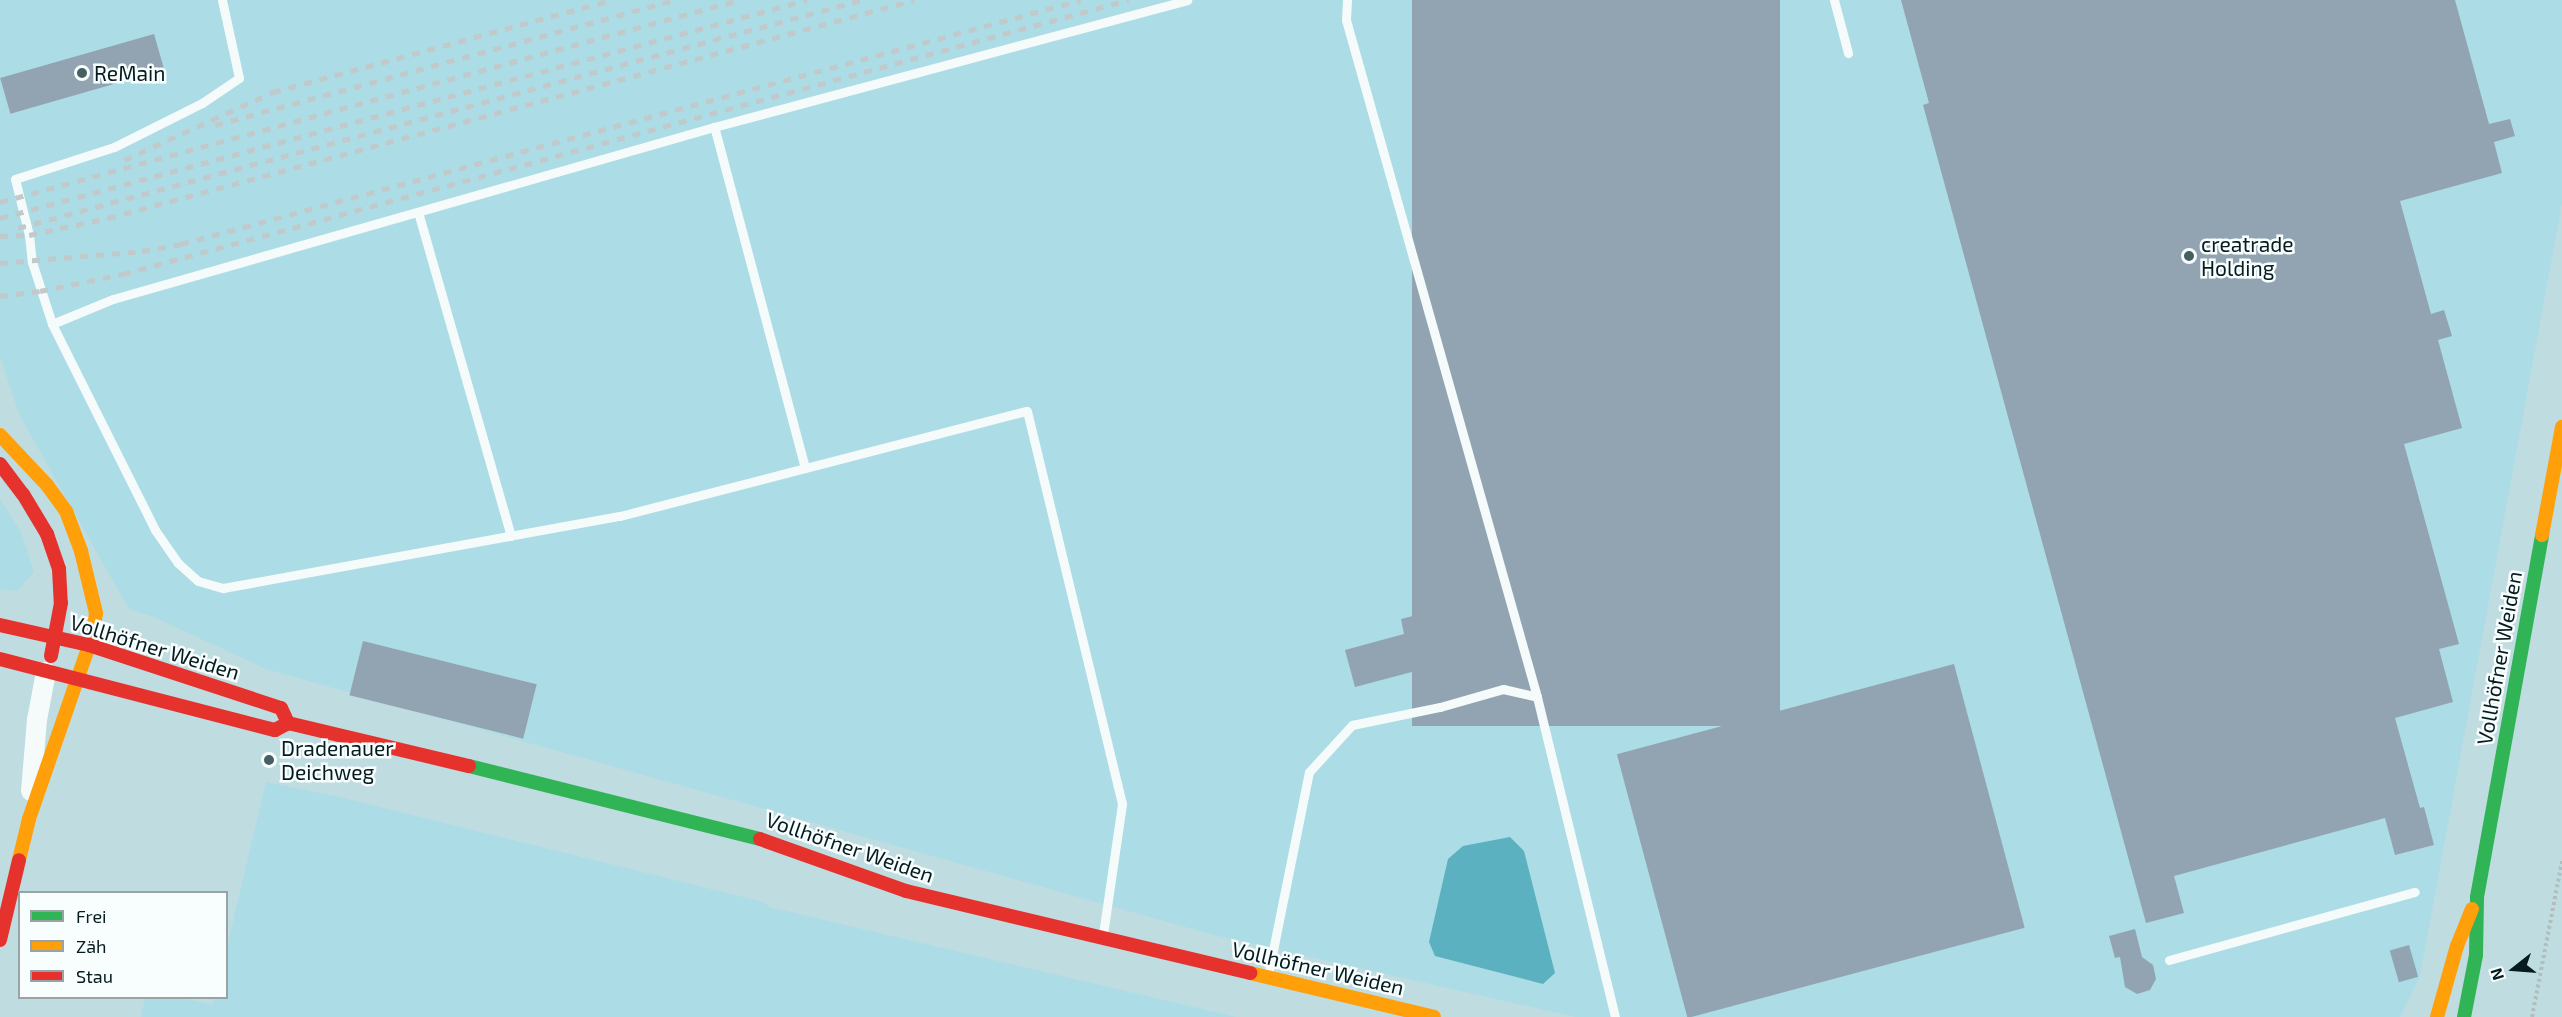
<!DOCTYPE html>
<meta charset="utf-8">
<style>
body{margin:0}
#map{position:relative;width:2562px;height:1017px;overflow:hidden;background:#bfdce1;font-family:"Exo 2",sans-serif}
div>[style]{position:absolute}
.built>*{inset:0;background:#acdce5}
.water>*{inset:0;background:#5bb1bf}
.building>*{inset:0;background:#92a3b1;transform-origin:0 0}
.path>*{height:4px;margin-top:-2px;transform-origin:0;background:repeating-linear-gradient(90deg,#b2bdbe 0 3px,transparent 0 6px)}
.lane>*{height:9px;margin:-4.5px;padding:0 4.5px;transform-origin:4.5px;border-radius:4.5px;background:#f5fafa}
.street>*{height:20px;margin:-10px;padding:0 10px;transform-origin:10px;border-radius:10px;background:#f5fafa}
.fast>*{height:14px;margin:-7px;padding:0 7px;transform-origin:7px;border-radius:7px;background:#30b455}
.slow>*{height:14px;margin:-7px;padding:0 7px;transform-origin:7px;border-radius:7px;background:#ff9f0a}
.jam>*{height:14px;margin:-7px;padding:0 7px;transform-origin:7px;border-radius:7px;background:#e5322d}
.rail>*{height:4.5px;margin-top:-2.25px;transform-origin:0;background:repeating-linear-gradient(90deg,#c1c9ca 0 8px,transparent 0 16px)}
.dots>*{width:16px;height:16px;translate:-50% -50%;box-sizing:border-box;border:3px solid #f8fdfe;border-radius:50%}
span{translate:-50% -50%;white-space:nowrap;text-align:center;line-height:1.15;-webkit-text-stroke:5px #f8fdfe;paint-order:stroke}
.poi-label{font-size:21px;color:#051b1e}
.left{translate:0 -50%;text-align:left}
.street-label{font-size:21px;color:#051b1e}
.legend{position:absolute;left:18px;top:891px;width:210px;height:108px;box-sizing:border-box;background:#f8fdfe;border:2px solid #97a3a4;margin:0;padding:8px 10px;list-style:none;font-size:18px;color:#051b1e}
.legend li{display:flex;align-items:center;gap:12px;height:30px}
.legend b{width:30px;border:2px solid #97a3a4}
.north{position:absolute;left:2484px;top:939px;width:60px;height:60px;-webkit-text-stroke:4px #f8fdfe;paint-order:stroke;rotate:253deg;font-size:16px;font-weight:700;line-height:24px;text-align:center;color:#051b1e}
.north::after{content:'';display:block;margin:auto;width:21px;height:27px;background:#051b1e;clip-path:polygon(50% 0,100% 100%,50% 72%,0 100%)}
</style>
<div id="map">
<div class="built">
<div style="clip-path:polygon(0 0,2562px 0,2562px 203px,2420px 976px,2400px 1017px,1576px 1017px,1214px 935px,266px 669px,154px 617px,129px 609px,19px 414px,0 356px)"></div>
<div style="clip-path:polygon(0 499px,21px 532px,34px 572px,17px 591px,0 589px)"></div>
<div style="clip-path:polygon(266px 782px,339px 797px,763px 902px,769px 907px,1236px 1017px,141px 1017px,145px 998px,181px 998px,212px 1005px,214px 998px,226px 998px,227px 947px)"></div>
</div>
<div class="water">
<div style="clip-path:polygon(1510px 837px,1524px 851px,1555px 973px,1543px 984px,1435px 956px,1429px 942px,1448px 859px,1463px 846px)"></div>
</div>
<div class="building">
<div style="left:1412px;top:0;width:368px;height:726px"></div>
<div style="clip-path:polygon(1901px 0,2455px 0,2489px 124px,2510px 119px,2515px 136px,2494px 142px,2502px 173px,2400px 201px,2431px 314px,2444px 310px,2452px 336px,2438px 340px,2462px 428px,2404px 444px,2459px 644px,2439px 649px,2453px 702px,2395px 718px,2420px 808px,2424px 807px,2434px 845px,2395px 855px,2385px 818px,2174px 876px,2184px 913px,2146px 923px,1923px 105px,1929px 103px)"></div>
<div style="left:154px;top:34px;width:37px;height:160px;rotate:74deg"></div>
<div style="clip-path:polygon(1449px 607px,1453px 620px,1481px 612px,1491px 651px,1355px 687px,1345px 650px,1404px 634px,1401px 619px)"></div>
<div style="left:363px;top:641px;width:179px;height:56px;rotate:14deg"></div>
<div style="left:1954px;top:664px;width:273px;height:349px;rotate:75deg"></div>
<div style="clip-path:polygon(2135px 929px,2142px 957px,2153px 965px,2156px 979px,2150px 990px,2137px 994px,2125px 987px,2120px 957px,2115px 958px,2109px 936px)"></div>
<div style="left:2409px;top:945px;width:33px;height:20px;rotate:74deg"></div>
</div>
<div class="path">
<div style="left:2532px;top:1017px;width:159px;rotate:-79.1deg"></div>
</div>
<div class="lane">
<div style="left:222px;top:0;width:80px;rotate:77.7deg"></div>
<div style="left:239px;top:78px;width:45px;rotate:146deg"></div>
<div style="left:202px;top:103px;width:98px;rotate:153.4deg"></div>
<div style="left:114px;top:147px;width:104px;rotate:162.1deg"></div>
<div style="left:15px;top:179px;width:58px;rotate:76deg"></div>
<div style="left:29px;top:235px;width:27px;rotate:84deg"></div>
<div style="left:32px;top:262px;width:65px;rotate:72.1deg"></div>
<div style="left:52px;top:324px;width:230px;rotate:63.4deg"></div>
<div style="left:155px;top:530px;width:40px;rotate:55.1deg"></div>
<div style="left:178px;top:563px;width:27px;rotate:42deg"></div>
<div style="left:198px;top:581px;width:26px;rotate:16deg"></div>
<div style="left:223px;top:588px;width:403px;rotate:-10.3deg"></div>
<div style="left:620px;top:516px;width:420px;rotate:-14.5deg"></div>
<div style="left:1027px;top:411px;width:404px;rotate:76.4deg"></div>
<div style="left:1122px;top:804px;width:131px;rotate:98.3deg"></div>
<div style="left:1347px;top:0;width:20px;rotate:93deg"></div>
<div style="left:1346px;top:20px;width:703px;rotate:74.24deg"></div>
<div style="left:1834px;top:0;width:55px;rotate:75.2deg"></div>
<div style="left:418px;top:212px;width:337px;rotate:74deg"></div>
<div style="left:52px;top:324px;width:66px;rotate:-22.3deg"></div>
<div style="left:113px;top:299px;width:625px;rotate:-15.97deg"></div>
<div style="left:805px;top:468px;width:353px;rotate:-104.9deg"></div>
<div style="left:714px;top:127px;width:490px;rotate:-15deg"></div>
<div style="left:2169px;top:960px;width:255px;rotate:-15.5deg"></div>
<div style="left:1268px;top:975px;width:207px;rotate:-78.6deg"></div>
<div style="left:1309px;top:772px;width:64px;rotate:-47.5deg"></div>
<div style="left:1352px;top:725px;width:90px;rotate:-11.6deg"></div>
<div style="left:1440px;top:707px;width:66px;rotate:-15.9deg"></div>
<div style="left:1503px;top:689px;width:35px;rotate:13deg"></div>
<div style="left:1537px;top:697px;width:329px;rotate:76.3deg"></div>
</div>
<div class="street">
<div style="left:31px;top:791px;width:71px;rotate:-85.2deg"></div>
<div style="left:37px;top:720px;width:49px;rotate:-79.4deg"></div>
</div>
<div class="fast">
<div style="left:469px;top:766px;width:300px;rotate:14.1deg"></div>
<div style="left:2464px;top:1017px;width:63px;rotate:-79deg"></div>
<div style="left:2476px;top:955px;width:58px;rotate:-89deg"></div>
<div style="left:2477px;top:897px;width:368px;rotate:-79.8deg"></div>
</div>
<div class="slow">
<div style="left:0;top:435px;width:69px;rotate:46.8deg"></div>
<div style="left:47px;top:485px;width:32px;rotate:54deg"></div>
<div style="left:66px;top:511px;width:43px;rotate:69.4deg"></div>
<div style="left:81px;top:551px;width:64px;rotate:76.4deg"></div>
<div style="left:96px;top:613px;width:21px;rotate:98deg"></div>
<div style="left:93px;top:634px;width:196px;rotate:109.1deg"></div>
<div style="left:29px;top:819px;width:42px;rotate:103.7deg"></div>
<div style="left:2542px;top:535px;width:110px;rotate:-79.5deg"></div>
<div style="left:1250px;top:973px;width:189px;rotate:13.4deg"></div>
<div style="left:2437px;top:1017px;width:74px;rotate:-74.3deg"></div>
<div style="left:2457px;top:946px;width:40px;rotate:-68deg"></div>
</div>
<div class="jam">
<div style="left:0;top:464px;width:38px;rotate:53deg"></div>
<div style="left:23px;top:494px;width:47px;rotate:59deg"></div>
<div style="left:47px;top:534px;width:37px;rotate:71deg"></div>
<div style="left:59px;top:569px;width:34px;rotate:87deg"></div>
<div style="left:61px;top:603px;width:54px;rotate:100.7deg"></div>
<div style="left:0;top:625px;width:91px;rotate:12.7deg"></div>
<div style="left:89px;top:645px;width:202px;rotate:18.2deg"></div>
<div style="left:281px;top:708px;width:17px;rotate:65deg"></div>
<div style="left:0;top:659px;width:284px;rotate:14.5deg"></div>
<div style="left:275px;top:730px;width:15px;rotate:-28deg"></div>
<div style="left:288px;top:723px;width:186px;rotate:13.4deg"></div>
<div style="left:760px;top:839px;width:155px;rotate:19.6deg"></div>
<div style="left:906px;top:891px;width:354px;rotate:13.4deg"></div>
<div style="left:0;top:940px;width:82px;rotate:-76.6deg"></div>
</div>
<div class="rail">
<div style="left:215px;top:125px;width:476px;rotate:-15.2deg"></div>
<div style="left:124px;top:160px;width:164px;rotate:-24.5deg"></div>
<div style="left:273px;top:92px;width:350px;rotate:-15.2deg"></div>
<div style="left:0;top:202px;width:766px;rotate:-15.29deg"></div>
<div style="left:0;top:218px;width:836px;rotate:-15.12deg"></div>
<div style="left:18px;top:228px;width:874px;rotate:-15.12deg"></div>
<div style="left:0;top:236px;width:29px;rotate:-2deg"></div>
<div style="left:29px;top:235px;width:81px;rotate:-12.1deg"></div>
<div style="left:108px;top:218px;width:835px;rotate:-15.13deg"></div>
<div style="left:0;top:263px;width:143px;rotate:-4.8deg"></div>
<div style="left:142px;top:251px;width:40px;rotate:-10deg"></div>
<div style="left:181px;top:244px;width:932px;rotate:-15.17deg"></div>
<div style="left:0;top:296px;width:40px;rotate:-7.1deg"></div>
<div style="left:40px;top:291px;width:85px;rotate:-11.6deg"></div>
<div style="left:123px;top:274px;width:1042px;rotate:-15.25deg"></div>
</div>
<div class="dots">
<div style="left:82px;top:73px;background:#465f62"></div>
<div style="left:2189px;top:256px;background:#465f62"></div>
<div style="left:269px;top:760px;background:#465f62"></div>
</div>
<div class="poi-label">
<span class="left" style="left:94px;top:73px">ReMain</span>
<span class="left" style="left:2201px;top:256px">creatrade<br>Holding</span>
<span class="left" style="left:281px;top:760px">Dradenauer<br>Deichweg</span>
</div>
<div class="street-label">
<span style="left:155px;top:647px;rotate:17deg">Vollhöfner Weiden</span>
<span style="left:2499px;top:658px;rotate:-80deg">Vollhöfner Weiden</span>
<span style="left:850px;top:847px;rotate:19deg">Vollhöfner Weiden</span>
<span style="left:1318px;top:968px;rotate:13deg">Vollhöfner Weiden</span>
</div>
<ul class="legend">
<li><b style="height:8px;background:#30b455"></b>Frei</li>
<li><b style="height:8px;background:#ff9f0a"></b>Zäh</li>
<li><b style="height:8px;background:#e5322d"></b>Stau</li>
</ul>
<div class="north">N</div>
</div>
